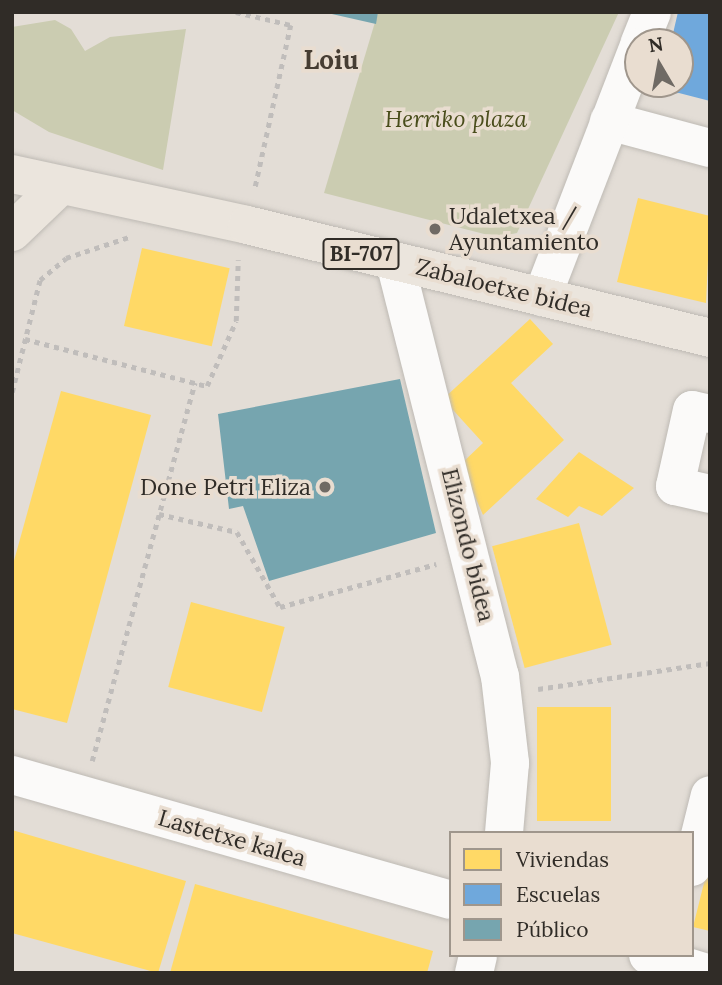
<!DOCTYPE html>
<meta charset="utf-8">
<style>
body{margin:0}
#map{position:relative;width:722px;height:985px;overflow:hidden;background:#e3ddd6;font-family:Lora,serif}
div>[style]{position:absolute}
.green>*{inset:0;background:#cbccb1}
.homes>*{inset:0;background:#ffd966;transform-origin:0 0}
.schools>*{inset:0;background:#6fa8dc}
.public>*{inset:0;background:#76a5af}
.path>*{height:4.5px;margin-top:-2.25px;transform-origin:0;background:repeating-linear-gradient(90deg,#c0bdbb 0 5px,transparent 0 10px)}
.roads{filter:drop-shadow(0 0 2px #bebab4) drop-shadow(0 0 2px #bebab4)}
.minor>*{height:38px;margin:-19px;padding:0 19px;transform-origin:19px;border-radius:19px;background:#fbfaf9}
.major>*{height:38px;margin:-19px;padding:0 19px;transform-origin:19px;border-radius:19px;background:#ebe5dd}
.dots>*{width:19px;height:19px;translate:-50% -50%;box-sizing:border-box;border:4px solid #e9ddd0;border-radius:50%}
span{translate:-50% -50%;white-space:nowrap;text-align:center;line-height:1.15;-webkit-text-stroke:7px #e9ddd0;paint-order:stroke}
.shield-label span{padding:2px 5px;background:#e9ddd0;border:2px solid;border-radius:5px;-webkit-text-stroke-width:0}
.shield-label{font-size:21px;color:#302c27;font-weight:700}
.park-label{font-size:23px;color:#494d1b;font-style:italic}
.poi-label{font-size:23px;color:#302c27}
.left{translate:0 -50%;text-align:left}
.right{translate:-100% -50%;text-align:right}
.street-label{font-size:23px;color:#302c27}
.quarter-label{font-size:26px;color:#463d33;font-weight:700}
.frame{position:absolute;inset:0;border:14px solid #302c27;pointer-events:none}
.legend{position:absolute;left:449px;top:831px;width:245px;height:126px;box-sizing:border-box;background:#e9ddd0;border:2px solid #9f968c;margin:0;padding:9px 12px;list-style:none;font-size:21px;color:#302c27}
.legend li{display:flex;align-items:center;gap:14px;height:35px}
.legend b{width:35px;border:2px solid #9f968c}
.north{position:absolute;left:624px;top:28px;width:70px;height:70px;box-sizing:border-box;background:#e9ddd0;border:2px solid #9f968c;border-radius:50%;rotate:350deg;font-size:19px;font-weight:700;line-height:28px;text-align:center;color:#302c27}
.north::after{content:'';display:block;margin:auto;width:24px;height:32px;background:#6f6a64;clip-path:polygon(50% 0,100% 100%,50% 72%,0 100%)}
</style>
<div id="map">
<div class="green">
<div style="clip-path:polygon(378px 12px,619px 12px,517px 233px,496px 237px,324px 193px)"></div>
<div style="clip-path:polygon(55px 20px,71px 29px,85px 51px,110px 37px,186px 29px,163px 170px,49px 132px,12px 110px,12px 27px)"></div>
</div>
<div class="homes">
<div style="clip-path:polygon(638px 198px,710px 216px,706px 303px,617px 282px)"></div>
<div style="left:142px;top:248px;width:90px;height:80px;rotate:13deg"></div>
<div style="clip-path:polygon(530px 319px,553px 344px,511px 383px,564px 440px,483px 515px,461px 464px,483px 443px,443px 399px)"></div>
<div style="clip-path:polygon(61px 391px,151px 415px,67px 723px,12px 709px,12px 568px)"></div>
<div style="clip-path:polygon(579px 452px,634px 488px,602px 516px,579px 506px,568px 517px,536px 499px)"></div>
<div style="left:579px;top:523px;width:126px;height:90px;rotate:75deg"></div>
<div style="left:191px;top:602px;width:97px;height:88px;rotate:15deg"></div>
<div style="left:537px;top:707px;width:74px;height:114px"></div>
<div style="clip-path:polygon(12px 830px,186px 881px,158px 973px,12px 933px)"></div>
<div style="clip-path:polygon(709px 863px,710px 863px,710px 931px,693px 927px)"></div>
<div style="clip-path:polygon(195px 884px,433px 951px,427px 973px,170px 973px)"></div>
</div>
<div class="schools">
<div style="clip-path:polygon(678px 12px,710px 12px,710px 101px,679px 93px,657px 95px,660px 84px,680px 84px,680px 42px,671px 42px)"></div>
</div>
<div class="public">
<div style="clip-path:polygon(323px 12px,378px 12px,376px 24px)"></div>
<div style="clip-path:polygon(400px 379px,436px 533px,269px 581px,243px 506px,229px 509px,218px 414px)"></div>
</div>
<div class="path">
<div style="left:236px;top:12px;width:57px;rotate:13.3deg"></div>
<div style="left:291px;top:25px;width:168px;rotate:102.4deg"></div>
<div style="left:25px;top:339px;width:188px;rotate:14.5deg"></div>
<div style="left:207px;top:386px;width:71px;rotate:-66deg"></div>
<div style="left:236px;top:321px;width:61px;rotate:-88.1deg"></div>
<div style="left:12px;top:392px;width:115px;rotate:-76deg"></div>
<div style="left:40px;top:280px;width:34px;rotate:-40deg"></div>
<div style="left:66px;top:258px;width:66px;rotate:-18.4deg"></div>
<div style="left:159px;top:514px;width:80px;rotate:13deg"></div>
<div style="left:237px;top:532px;width:86px;rotate:60.2deg"></div>
<div style="left:280px;top:607px;width:162px;rotate:-15.4deg"></div>
<div style="left:538px;top:689px;width:174px;rotate:-8.6deg"></div>
<div style="left:92px;top:761px;width:392px;rotate:-74.8deg"></div>
</div>
<div class="roads">
<div class="minor">
<div style="left:640px;top:42px;width:32px;rotate:-68deg"></div>
<div style="left:609px;top:121px;width:105px;rotate:15deg"></div>
<div style="left:395px;top:262px;width:427px;rotate:75.8deg"></div>
<div style="left:500px;top:676px;width:88px;rotate:83.4deg"></div>
<div style="left:510px;top:763px;width:70px;rotate:94.9deg"></div>
<div style="left:542px;top:297px;width:267px;rotate:-68.9deg"></div>
<div style="left:710px;top:414px;width:18px;rotate:-167deg"></div>
<div style="left:692px;top:410px;width:78px;rotate:102.6deg"></div>
<div style="left:675px;top:486px;width:36px;rotate:13deg"></div>
<div style="left:12px;top:775px;width:456px;rotate:15.9deg"></div>
<div style="left:692px;top:867px;width:74px;rotate:-76deg"></div>
<div style="left:648px;top:955px;width:62px;rotate:17deg"></div>
<div style="left:474px;top:973px;width:18px;rotate:-77deg"></div>
</div>
<div class="major">
<div style="left:12px;top:174px;width:240px;rotate:12.2deg"></div>
<div style="left:247px;top:225px;width:477px;rotate:13.7deg"></div>
<div style="left:12px;top:232px;width:68px;rotate:-43.8deg"></div>
</div>
</div>
<div class="dots">
<div style="left:435px;top:229px;background:#6f6a64"></div>
<div style="left:325px;top:487px;background:#6f6a64"></div>
</div>
<div class="shield-label">
<span style="left:361px;top:254px">BI-707</span>
</div>
<div class="park-label">
<span style="left:456px;top:119px">Herriko plaza</span>
</div>
<div class="poi-label">
<span class="left" style="left:449px;top:229px">Udaletxea /<br>Ayuntamiento</span>
<span class="right" style="left:311px;top:487px">Done Petri Eliza</span>
</div>
<div class="street-label">
<span style="left:504px;top:288px;rotate:14deg">Zabaloetxe bidea</span>
<span style="left:468px;top:545px;rotate:76deg">Elizondo bidea</span>
<span style="left:232px;top:838px;rotate:16deg">Lastetxe kalea</span>
</div>
<div class="quarter-label">
<span style="left:331px;top:60px">Loiu</span>
</div>
<div class="frame"></div>
<ul class="legend">
<li><b style="height:19px;background:#ffd966"></b>Viviendas</li>
<li><b style="height:19px;background:#6fa8dc"></b>Escuelas</li>
<li><b style="height:19px;background:#76a5af"></b>Público</li>
</ul>
<div class="north">N</div>
</div>
